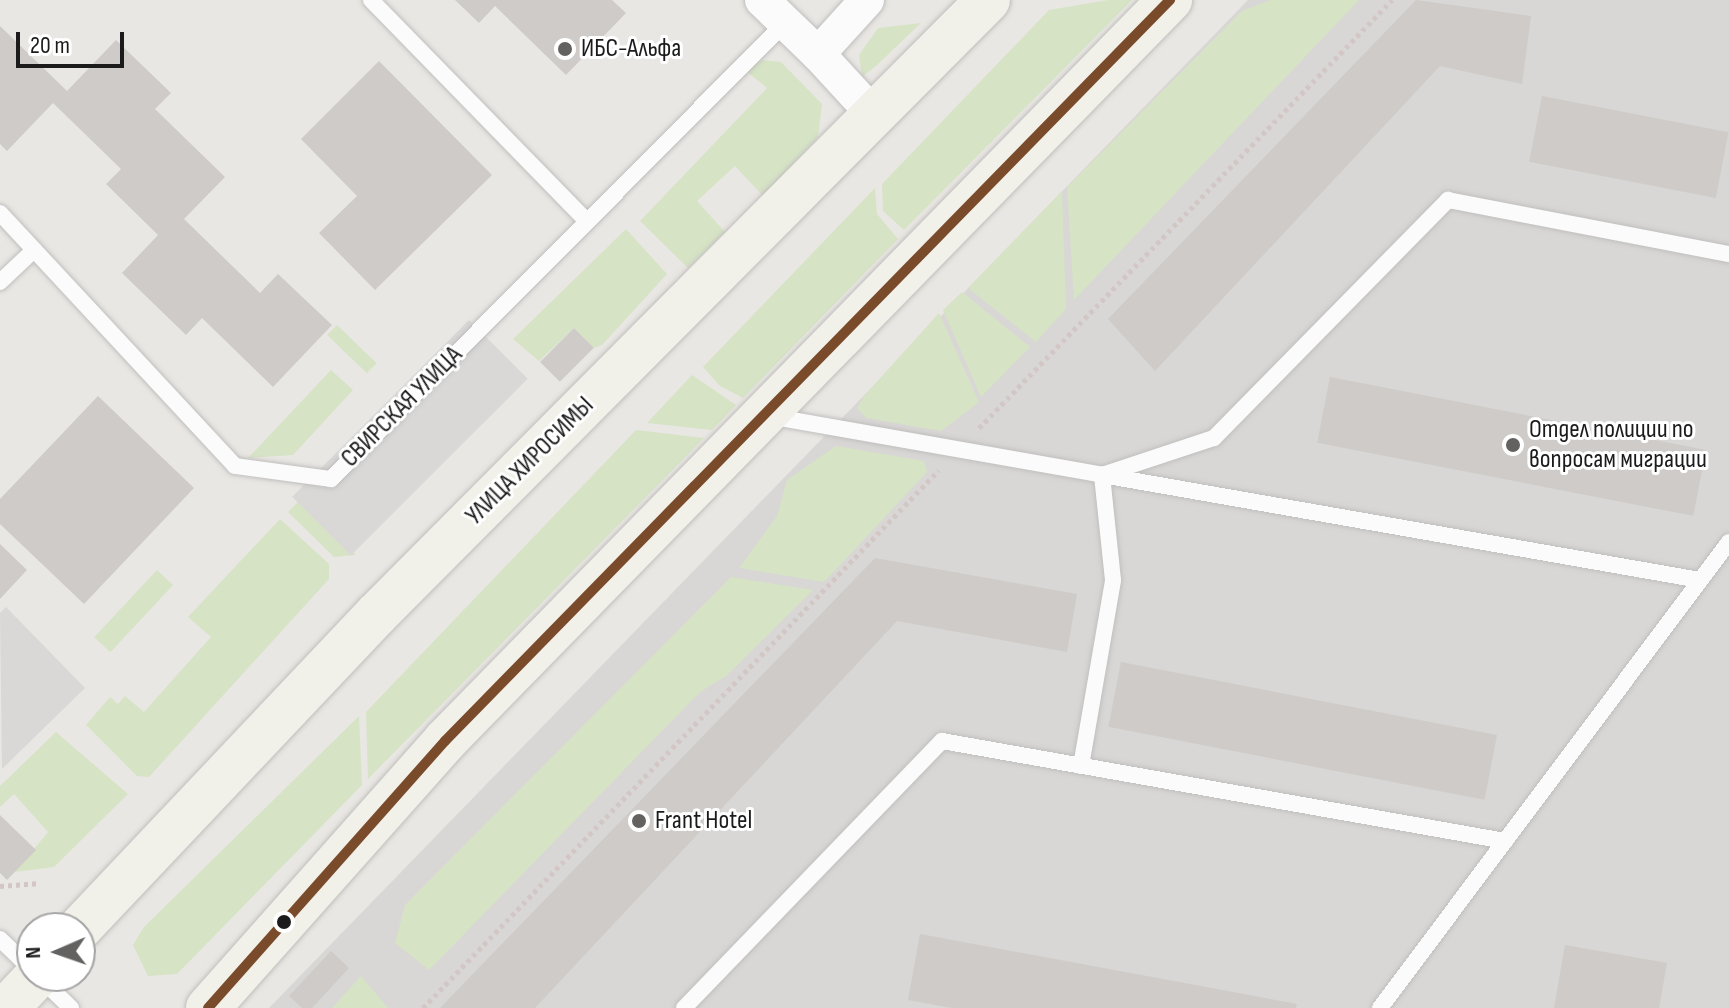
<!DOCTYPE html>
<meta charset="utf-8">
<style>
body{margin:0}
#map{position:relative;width:1729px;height:1008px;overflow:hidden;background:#e9e7e3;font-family:"Sofia Sans Condensed",sans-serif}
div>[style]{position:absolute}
.residential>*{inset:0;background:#d8d7d5}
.grass>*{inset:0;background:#d6e3c5;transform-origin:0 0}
.parking>*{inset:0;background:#d9d8d7;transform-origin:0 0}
.building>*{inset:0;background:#cecbc8;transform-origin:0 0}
.path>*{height:5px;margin-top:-2.5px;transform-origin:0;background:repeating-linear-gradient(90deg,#d3c7c6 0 4px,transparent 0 8px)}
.roads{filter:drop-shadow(0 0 2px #c0bfbe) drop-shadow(0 0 2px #c0bfbe)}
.service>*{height:16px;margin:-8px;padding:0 8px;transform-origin:8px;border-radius:8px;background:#fcfbfb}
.minor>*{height:34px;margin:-17px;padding:0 17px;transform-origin:17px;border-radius:17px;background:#fcfbfb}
.secondary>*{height:44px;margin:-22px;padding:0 22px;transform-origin:22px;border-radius:22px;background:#f1f0e9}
.bus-1>*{height:10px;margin:-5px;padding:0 5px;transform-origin:5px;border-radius:5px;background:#7a4b2a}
.dots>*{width:22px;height:22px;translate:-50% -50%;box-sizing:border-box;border:4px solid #fff;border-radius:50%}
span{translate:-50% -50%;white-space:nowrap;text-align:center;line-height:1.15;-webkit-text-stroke:6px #fff;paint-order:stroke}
.poi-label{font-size:26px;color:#1b1b1b}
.left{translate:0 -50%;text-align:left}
.street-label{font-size:26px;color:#1b1b1b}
.north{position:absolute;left:16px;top:912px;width:80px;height:80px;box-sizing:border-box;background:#fff;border:2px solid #a4a4a4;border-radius:50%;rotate:268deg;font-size:22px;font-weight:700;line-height:32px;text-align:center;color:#1b1b1b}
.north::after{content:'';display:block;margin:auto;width:28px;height:36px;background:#636261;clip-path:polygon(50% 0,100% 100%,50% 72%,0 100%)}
.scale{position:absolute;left:16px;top:32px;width:108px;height:36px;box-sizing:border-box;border:4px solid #1b1b1b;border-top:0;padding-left:10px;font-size:24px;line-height:28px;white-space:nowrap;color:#1b1b1b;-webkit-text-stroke:6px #fff;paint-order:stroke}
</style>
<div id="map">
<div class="residential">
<div style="clip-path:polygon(1248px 0,1729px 0,1729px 1008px,269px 1008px)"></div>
</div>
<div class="grass">
<div style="clip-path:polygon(1108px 0,1132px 0,904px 230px,883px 211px,882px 184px,1049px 10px)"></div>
<div style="clip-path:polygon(1270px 0,1359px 0,1074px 300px,1067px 187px,1242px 11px)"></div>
<div style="clip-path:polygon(921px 23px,876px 66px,862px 77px,859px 55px,878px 28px)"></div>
<div style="clip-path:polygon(762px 60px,781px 62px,822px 104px,818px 137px,763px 196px,735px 166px,697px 201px,725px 232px,688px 268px,640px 221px,767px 88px,746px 71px)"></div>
<div style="clip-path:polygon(875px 188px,877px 214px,898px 239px,743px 398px,720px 386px,703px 367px)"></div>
<div style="clip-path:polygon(1062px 191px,1066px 309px,1036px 342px,968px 288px)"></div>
<div style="clip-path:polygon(626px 229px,667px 274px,602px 345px,594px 348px,574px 328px,539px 361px,513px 339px)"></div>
<div style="clip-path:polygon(962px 292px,1030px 347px,981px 397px,943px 310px)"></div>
<div style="clip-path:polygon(939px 313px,979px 402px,941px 431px,866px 418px,857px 408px,864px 396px)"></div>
<div style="left:337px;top:325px;width:55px;height:14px;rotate:44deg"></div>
<div style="clip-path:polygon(331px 370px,353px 390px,293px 455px,248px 458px)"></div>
<div style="clip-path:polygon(692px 375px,736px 405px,712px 430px,647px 423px)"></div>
<div style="clip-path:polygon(636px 430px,704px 438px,368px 779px,366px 712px)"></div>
<div style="clip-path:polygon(836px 446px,924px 461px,927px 472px,824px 582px,739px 568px,777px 516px,787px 480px)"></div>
<div style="clip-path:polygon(298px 502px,356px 555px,334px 557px,288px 512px)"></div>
<div style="clip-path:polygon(280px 519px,329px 564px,329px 579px,149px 777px,137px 776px,86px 725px,110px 697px,118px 704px,125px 696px,144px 712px,211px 637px,188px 617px)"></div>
<div style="left:157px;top:570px;width:22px;height:92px;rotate:43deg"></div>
<div style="clip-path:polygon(731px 577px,813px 590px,726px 676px,700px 692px,429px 970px,395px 943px,405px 905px)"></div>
<div style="clip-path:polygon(359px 716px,362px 785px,177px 974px,148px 976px,133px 945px,144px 927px)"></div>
<div style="clip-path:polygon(56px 732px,128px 794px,54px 867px,15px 872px,48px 832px,14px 794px,0 807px,0 786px)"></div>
<div style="clip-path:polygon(361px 976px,388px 1008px,332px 1008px)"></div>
</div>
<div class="parking">
<div style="left:469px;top:320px;width:83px;height:250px;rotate:45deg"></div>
<div style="clip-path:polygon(6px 607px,85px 688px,2px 769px,0 613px)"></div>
</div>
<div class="building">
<div style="clip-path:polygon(455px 0,612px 0,626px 13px,566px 75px,495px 6px,479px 23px)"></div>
<div style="clip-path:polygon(1416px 0,1531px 16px,1522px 84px,1440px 66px,1155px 371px,1108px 319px)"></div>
<div style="clip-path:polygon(0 26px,67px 91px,116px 40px,171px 93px,155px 109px,225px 177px,184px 219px,260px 293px,278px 274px,332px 325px,273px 387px,202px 318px,186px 335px,122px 273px,158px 235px,106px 184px,121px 169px,53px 103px,7px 151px,0 144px)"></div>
<div style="clip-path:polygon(379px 61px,492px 175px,375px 290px,319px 233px,357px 196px,301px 139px)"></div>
<div style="left:1542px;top:96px;width:190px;height:67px;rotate:11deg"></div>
<div style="left:574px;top:328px;width:28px;height:48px;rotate:45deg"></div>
<div style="left:1330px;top:377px;width:383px;height:67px;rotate:11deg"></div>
<div style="clip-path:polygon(98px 396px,194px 488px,84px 604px,0 524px,0 499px)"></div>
<div style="clip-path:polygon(0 544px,27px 570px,0 599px)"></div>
<div style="clip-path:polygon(875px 558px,1077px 594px,1067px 652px,897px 621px,535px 1008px,440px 1008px)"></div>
<div style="left:1121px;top:662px;width:383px;height:66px;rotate:11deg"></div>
<div style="clip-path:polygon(0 815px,36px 850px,7px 880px,0 873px)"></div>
<div style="clip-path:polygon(920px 934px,1297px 1004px,1296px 1008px,952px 1008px,908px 1000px)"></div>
<div style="clip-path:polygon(1565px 945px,1667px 963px,1659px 1008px,1554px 1008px)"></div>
<div style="clip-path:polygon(331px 951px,349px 968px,312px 1008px,302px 1008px,289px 996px)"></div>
</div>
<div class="path">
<div style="left:979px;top:428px;width:595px;rotate:-46.02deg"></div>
<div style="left:0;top:886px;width:40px;rotate:-4.3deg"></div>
<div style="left:423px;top:1008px;width:745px;rotate:-46.2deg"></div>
</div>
<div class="roads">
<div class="service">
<div style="left:371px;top:0;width:309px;rotate:45.7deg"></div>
<div style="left:0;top:213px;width:345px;rotate:47.1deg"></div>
<div style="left:235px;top:466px;width:97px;rotate:7.7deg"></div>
<div style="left:331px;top:479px;width:643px;rotate:-45.13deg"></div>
<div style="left:0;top:282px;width:47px;rotate:-43.3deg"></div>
<div style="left:769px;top:416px;width:338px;rotate:10deg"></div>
<div style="left:1102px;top:475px;width:118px;rotate:-18.3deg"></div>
<div style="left:1214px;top:438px;width:334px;rotate:-45.5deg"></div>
<div style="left:1448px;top:200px;width:286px;rotate:10.9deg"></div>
<div style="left:1081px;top:766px;width:189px;rotate:-80.2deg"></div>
<div style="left:1113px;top:580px;width:106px;rotate:-96deg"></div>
<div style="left:1102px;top:475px;width:607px;rotate:9.96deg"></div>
<div style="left:0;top:939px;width:45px;rotate:44.1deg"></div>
<div style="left:38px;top:976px;width:46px;rotate:44.1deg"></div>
<div style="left:684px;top:1008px;width:371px;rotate:-46deg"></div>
<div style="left:942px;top:741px;width:572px;rotate:10.07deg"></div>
<div style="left:1380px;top:1008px;width:582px;rotate:-53.17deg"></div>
</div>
<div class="minor">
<div style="left:762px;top:0;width:78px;rotate:44deg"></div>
<div style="left:867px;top:0;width:73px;rotate:132.2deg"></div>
<div style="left:818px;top:54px;width:83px;rotate:47.4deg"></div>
</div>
<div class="secondary">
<div style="left:80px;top:928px;width:432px;rotate:-46.6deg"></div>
<div style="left:377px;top:614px;width:866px;rotate:-45.14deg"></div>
<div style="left:7px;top:1008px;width:44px;rotate:-46.8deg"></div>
<div style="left:208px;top:1008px;width:357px;rotate:-48.4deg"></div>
<div style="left:445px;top:741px;width:1037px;rotate:-45.63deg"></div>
</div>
</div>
<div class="bus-1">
<div style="left:208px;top:1008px;width:357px;rotate:-48.4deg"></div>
<div style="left:445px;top:741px;width:1037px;rotate:-45.63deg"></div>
</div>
<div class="dots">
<div style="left:565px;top:49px;background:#636261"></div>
<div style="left:1513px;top:445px;background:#636261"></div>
<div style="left:639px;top:821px;background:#636261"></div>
<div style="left:284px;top:922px;background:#1b1b1b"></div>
</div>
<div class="poi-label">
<span class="left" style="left:581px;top:49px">ИБС-Альфа</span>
<span class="left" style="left:1529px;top:445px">Отдел полиции по<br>вопросам миграции</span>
<span class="left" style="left:655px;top:821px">Frant Hotel</span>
</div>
<div class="street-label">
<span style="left:402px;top:407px;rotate:-45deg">СВИРСКАЯ УЛИЦА</span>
<span style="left:530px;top:461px;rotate:-45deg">УЛИЦА ХИРОСИМЫ</span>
</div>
<div class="north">N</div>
<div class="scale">20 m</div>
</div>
